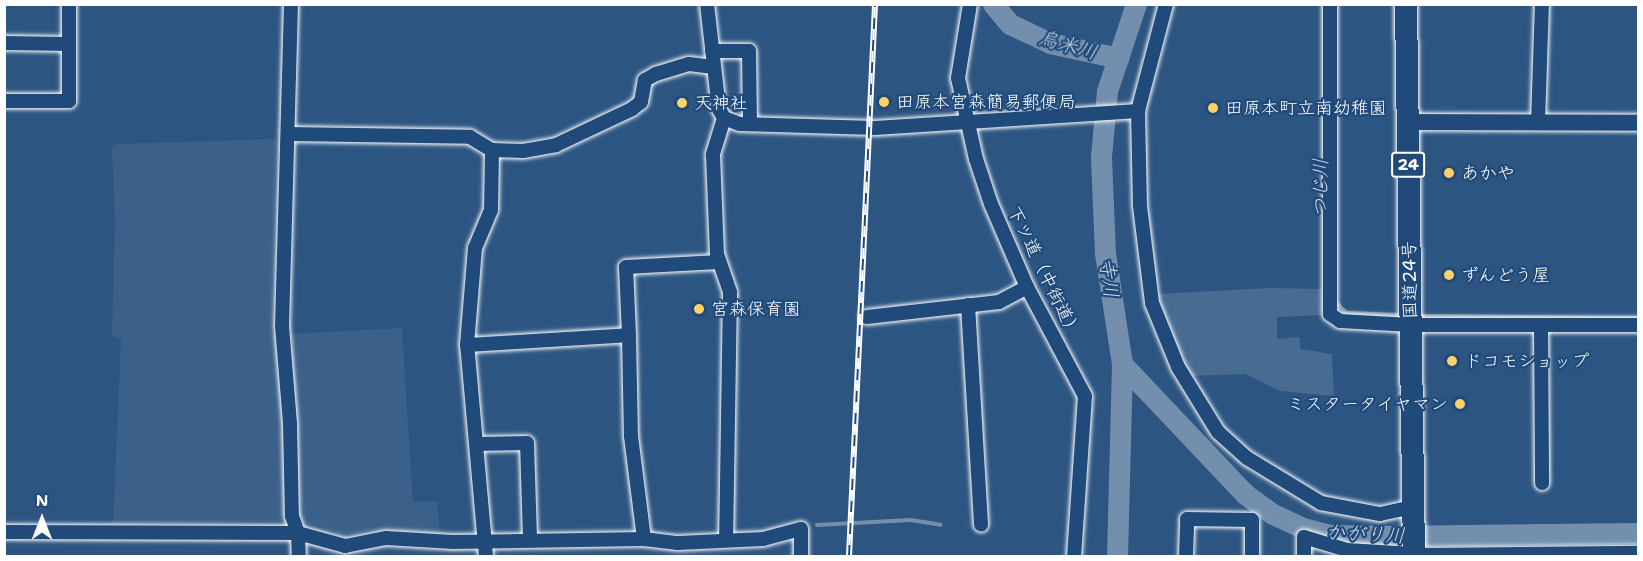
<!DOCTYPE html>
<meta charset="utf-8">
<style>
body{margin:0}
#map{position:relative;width:1643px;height:561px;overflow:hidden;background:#2c5582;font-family:"Shantell Sans","Klee One",sans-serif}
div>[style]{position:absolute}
.built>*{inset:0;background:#3b618b}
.green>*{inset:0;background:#486b92}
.stream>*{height:4px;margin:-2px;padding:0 2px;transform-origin:2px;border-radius:2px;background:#748fad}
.river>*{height:21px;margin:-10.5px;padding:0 10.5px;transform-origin:10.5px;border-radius:10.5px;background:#748fad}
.roads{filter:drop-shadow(0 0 2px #fff) drop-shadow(0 0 2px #fff)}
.minor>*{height:14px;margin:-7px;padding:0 7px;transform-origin:7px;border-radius:7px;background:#1f4a7a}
.tertiary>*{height:16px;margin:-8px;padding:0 8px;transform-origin:8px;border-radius:8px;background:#1f4a7a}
.trunk>*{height:22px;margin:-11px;padding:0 11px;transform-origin:11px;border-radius:11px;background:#1f4a7a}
.rail>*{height:6px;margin-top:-3px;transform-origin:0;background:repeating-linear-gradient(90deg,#1f4a7a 0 11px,#fff 0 22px);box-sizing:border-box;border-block:2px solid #fff}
.dots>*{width:16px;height:16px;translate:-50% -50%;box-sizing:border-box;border:3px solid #1f4a7a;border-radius:50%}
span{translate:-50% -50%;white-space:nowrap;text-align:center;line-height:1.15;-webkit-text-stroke:4.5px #1f4a7a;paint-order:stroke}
.shield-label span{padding:2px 4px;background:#1f4a7a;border:2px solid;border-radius:4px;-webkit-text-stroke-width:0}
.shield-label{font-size:16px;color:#fff;font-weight:700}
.poi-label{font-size:18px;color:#fff}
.left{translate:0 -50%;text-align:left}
.right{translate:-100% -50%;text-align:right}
.street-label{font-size:18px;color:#fff}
.water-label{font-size:20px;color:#d5dde6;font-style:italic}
.frame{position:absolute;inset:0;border:6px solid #fff;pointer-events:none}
.north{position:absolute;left:12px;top:489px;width:60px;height:60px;-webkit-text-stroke:4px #1f4a7a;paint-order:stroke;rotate:0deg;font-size:16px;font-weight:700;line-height:24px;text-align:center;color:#fff}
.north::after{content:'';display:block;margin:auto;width:21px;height:27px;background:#fff;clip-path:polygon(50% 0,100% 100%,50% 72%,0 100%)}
</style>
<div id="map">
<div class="built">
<div style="clip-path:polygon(276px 139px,271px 335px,402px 328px,413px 502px,437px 501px,440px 534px,377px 529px,344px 535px,314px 524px,281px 521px,113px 524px,121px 340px,112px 334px,115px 221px,112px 148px,117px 144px)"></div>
</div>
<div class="green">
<div style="clip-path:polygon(1270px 288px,1323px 289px,1322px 315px,1277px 317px,1277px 339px,1299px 337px,1301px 349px,1332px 354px,1334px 396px,1280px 391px,1245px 374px,1187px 376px,1169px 338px,1156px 294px)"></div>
</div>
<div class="stream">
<div style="left:1335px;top:301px;width:16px;rotate:47deg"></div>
<div style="left:1346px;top:313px;width:54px;rotate:2.1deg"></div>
<div style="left:1423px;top:316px;width:215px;rotate:0.5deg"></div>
<div style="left:817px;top:525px;width:94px;rotate:-3deg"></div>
<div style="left:911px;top:520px;width:30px;rotate:9deg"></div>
</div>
<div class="river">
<div style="left:993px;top:4px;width:26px;rotate:50deg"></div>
<div style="left:1010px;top:24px;width:44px;rotate:25.4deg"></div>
<div style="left:1050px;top:43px;width:70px;rotate:12.4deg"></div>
<div style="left:1122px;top:364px;width:179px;rotate:46.6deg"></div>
<div style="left:1245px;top:494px;width:34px;rotate:36deg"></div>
<div style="left:1273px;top:514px;width:33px;rotate:25deg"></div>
<div style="left:1303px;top:528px;width:27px;rotate:15deg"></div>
<div style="left:1329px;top:535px;width:59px;rotate:1deg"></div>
<div style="left:1388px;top:536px;width:250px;rotate:-0.7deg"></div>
<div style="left:1117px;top:556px;width:192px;rotate:-88.5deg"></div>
<div style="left:1122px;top:364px;width:112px;rotate:-98.7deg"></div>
<div style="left:1105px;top:253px;width:97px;rotate:-92.4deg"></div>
<div style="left:1101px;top:156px;width:65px;rotate:-84.7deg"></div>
<div style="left:1107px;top:91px;width:92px;rotate:-71.6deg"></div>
</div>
<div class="roads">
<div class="minor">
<div style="left:291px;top:4px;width:322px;rotate:91.6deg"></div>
<div style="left:282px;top:326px;width:98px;rotate:85.3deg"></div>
<div style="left:290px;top:424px;width:92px;rotate:88.8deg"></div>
<div style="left:292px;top:516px;width:18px;rotate:71deg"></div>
<div style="left:298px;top:533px;width:23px;rotate:88deg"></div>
<div style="left:707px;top:4px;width:106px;rotate:83.5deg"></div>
<div style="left:719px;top:109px;width:10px;rotate:61deg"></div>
<div style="left:724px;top:118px;width:17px;rotate:21deg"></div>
<div style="left:740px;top:124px;width:135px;rotate:1.7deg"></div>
<div style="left:875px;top:128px;width:264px;rotate:-3.7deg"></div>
<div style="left:970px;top:4px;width:75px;rotate:99.2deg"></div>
<div style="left:958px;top:78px;width:83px;rotate:77.5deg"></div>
<div style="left:976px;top:159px;width:47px;rotate:71.6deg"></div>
<div style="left:991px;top:204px;width:90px;rotate:66.6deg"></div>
<div style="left:1027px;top:287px;width:123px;rotate:62deg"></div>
<div style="left:1085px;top:396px;width:160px;rotate:93.9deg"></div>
<div style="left:1166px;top:4px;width:111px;rotate:104.7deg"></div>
<div style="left:1138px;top:111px;width:95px;rotate:88.8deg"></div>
<div style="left:1140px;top:206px;width:98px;rotate:82.9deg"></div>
<div style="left:1152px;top:303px;width:69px;rotate:67.9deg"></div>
<div style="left:1178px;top:367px;width:76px;rotate:58.4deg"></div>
<div style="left:1218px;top:432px;width:39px;rotate:42deg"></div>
<div style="left:1247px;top:458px;width:87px;rotate:31.3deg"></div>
<div style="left:1321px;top:503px;width:60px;rotate:10.6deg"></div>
<div style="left:1380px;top:514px;width:34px;rotate:-12deg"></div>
<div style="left:1330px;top:4px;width:310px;rotate:90deg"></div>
<div style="left:1330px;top:314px;width:12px;rotate:35deg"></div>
<div style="left:1340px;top:321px;width:71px;rotate:3.2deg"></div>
<div style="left:1411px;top:325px;width:227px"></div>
<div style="left:4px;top:43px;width:65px;rotate:0.9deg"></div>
<div style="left:712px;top:51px;width:37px"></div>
<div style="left:749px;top:51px;width:73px;rotate:89.2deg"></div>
<div style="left:4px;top:101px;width:65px"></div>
<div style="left:69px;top:101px;width:97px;rotate:-90deg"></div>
<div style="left:724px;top:118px;width:39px;rotate:107deg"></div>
<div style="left:713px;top:155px;width:99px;rotate:87.7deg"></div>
<div style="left:717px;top:254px;width:40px;rotate:71.1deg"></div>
<div style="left:730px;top:292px;width:247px;rotate:90.9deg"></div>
<div style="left:1538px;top:123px;width:119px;rotate:-88.1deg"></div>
<div style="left:289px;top:134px;width:181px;rotate:0.9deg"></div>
<div style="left:470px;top:137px;width:26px;rotate:31deg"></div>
<div style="left:492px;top:150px;width:31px;rotate:2deg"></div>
<div style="left:523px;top:151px;width:34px;rotate:-10deg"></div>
<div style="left:556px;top:145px;width:84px;rotate:-25.3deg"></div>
<div style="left:632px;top:109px;width:11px;rotate:-38deg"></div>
<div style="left:641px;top:102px;width:22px;rotate:-80deg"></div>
<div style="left:645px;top:80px;width:13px;rotate:-29deg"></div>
<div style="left:656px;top:74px;width:34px;rotate:-17deg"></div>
<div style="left:689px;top:64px;width:25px;rotate:7deg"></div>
<div style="left:968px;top:305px;width:220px;rotate:86.6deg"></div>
<div style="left:867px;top:317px;width:133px;rotate:-6.5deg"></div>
<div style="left:999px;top:302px;width:32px;rotate:-28deg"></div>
<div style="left:1541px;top:325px;width:158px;rotate:89.6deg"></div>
<div style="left:629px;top:335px;width:68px;rotate:-92.5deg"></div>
<div style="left:626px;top:267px;width:93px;rotate:-3.1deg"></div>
<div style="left:467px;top:345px;width:162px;rotate:-3.5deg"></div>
<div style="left:629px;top:335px;width:101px;rotate:88.9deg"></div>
<div style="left:631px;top:436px;width:104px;rotate:82.8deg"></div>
<div style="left:478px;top:444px;width:49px;rotate:-1.2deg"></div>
<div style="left:527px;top:443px;width:97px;rotate:88.2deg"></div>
<div style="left:4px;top:532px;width:294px;rotate:0.2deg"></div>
<div style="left:298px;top:533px;width:49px;rotate:15.5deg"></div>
<div style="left:345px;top:546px;width:42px;rotate:-11deg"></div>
<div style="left:386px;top:538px;width:67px;rotate:3.4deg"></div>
<div style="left:453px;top:542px;width:191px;rotate:-0.9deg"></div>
<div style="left:644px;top:539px;width:34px;rotate:7deg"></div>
<div style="left:678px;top:543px;width:85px;rotate:-2.7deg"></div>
<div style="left:763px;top:539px;width:39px;rotate:-15deg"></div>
<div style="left:801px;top:529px;width:27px;rotate:90deg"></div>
<div style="left:486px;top:556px;width:212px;rotate:-95.1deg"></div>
<div style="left:467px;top:345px;width:97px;rotate:-85.3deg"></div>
<div style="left:475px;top:248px;width:41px;rotate:-67.2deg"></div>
<div style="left:491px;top:210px;width:60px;rotate:-89deg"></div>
<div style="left:1186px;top:556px;width:37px;rotate:-88deg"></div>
<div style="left:1187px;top:519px;width:65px;rotate:0.9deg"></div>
<div style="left:1252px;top:520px;width:36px;rotate:90deg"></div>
<div style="left:1304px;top:556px;width:19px;rotate:-90deg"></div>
<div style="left:1304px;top:537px;width:45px;rotate:16.8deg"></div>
<div style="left:1347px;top:550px;width:83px;rotate:3.4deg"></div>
<div style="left:1430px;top:555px;width:208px;rotate:-0.6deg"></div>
</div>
<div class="tertiary">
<div style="left:1407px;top:122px;width:231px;rotate:0.2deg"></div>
</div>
<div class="trunk">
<div style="left:1406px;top:4px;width:552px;rotate:89.17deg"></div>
</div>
</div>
<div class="rail">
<div style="left:849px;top:556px;width:553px;rotate:-87.3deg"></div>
</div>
<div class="dots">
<div style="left:884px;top:102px;background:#ffd166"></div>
<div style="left:682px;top:103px;background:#ffd166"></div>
<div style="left:1213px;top:108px;background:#ffd166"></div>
<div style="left:1449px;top:173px;background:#ffd166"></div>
<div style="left:1449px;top:275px;background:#ffd166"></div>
<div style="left:699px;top:309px;background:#ffd166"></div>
<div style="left:1452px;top:361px;background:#ffd166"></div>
<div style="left:1460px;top:404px;background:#ffd166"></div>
</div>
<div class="shield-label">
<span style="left:1408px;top:165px">24</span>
</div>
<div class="poi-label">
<span class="left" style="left:896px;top:102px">田原本宮森簡易郵便局</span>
<span class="left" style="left:694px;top:103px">天神社</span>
<span class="left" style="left:1225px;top:108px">田原本町立南幼稚園</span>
<span class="left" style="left:1461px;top:173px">あかや</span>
<span class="left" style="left:1461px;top:275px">ずんどう屋</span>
<span class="left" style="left:711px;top:309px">宮森保育園</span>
<span class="left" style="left:1464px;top:361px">ドコモショップ</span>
<span class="right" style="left:1448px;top:404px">ミスタータイヤマン</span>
</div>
<div class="street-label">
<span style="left:1044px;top:272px;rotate:64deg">下ツ道（中街道）</span>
<span style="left:1410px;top:280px;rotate:-91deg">国道24号</span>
</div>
<div class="water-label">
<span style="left:1068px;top:45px;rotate:16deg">烏米川</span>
<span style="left:1320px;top:188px;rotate:-90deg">つじ川</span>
<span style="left:1109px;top:278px;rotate:82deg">寺川</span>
<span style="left:1365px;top:534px;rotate:3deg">かがり川</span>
</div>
<div class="frame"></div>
<div class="north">N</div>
</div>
